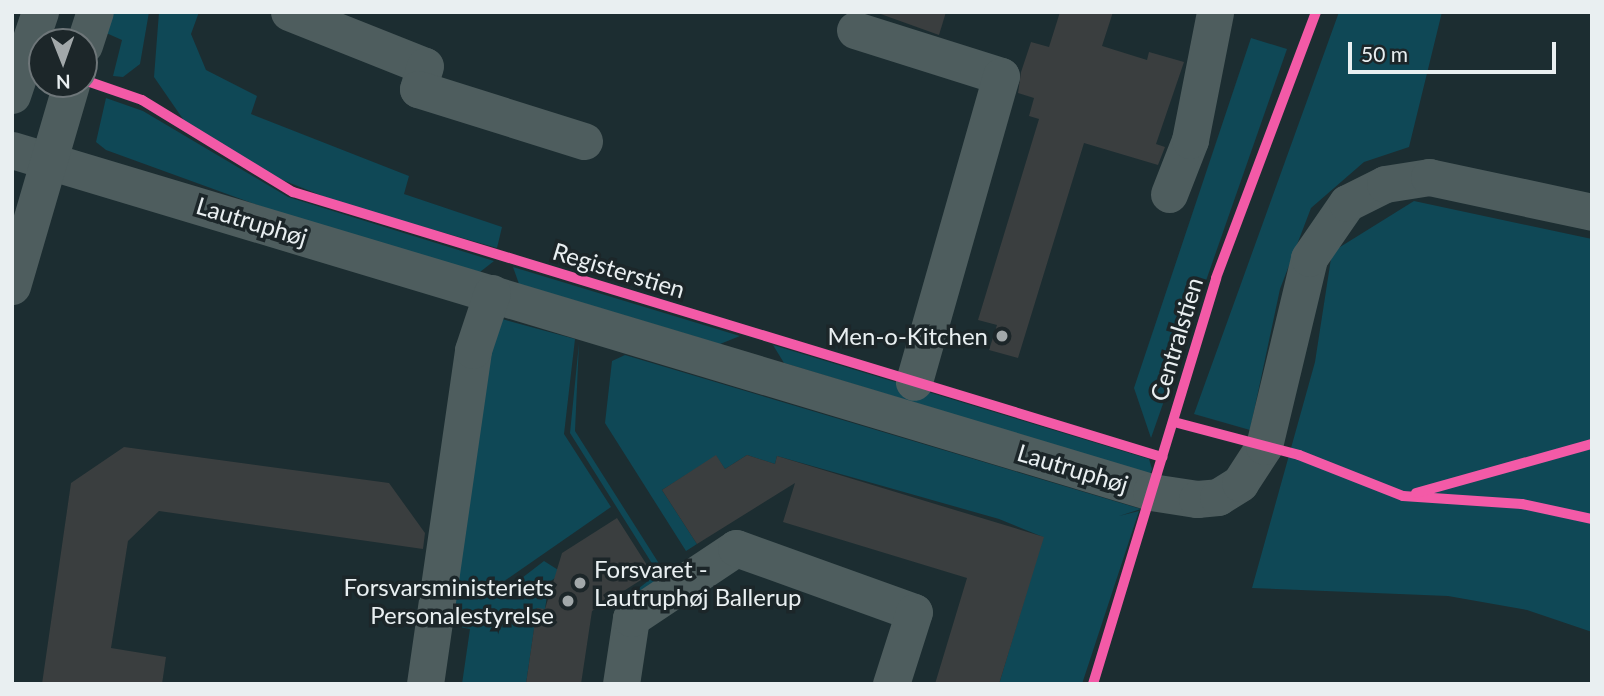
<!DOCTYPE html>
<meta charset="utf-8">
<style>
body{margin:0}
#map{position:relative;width:1604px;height:696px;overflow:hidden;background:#1f2526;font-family:Lato,sans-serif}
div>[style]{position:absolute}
.built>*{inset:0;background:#1c2d31}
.green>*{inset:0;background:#0f4856}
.building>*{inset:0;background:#3a3e3f}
.minor>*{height:37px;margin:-18.5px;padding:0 18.5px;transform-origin:18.5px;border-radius:18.5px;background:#4e5d5e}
.cycleway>*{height:10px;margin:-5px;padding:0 5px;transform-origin:5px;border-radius:5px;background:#f35aa7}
.dots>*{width:19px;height:19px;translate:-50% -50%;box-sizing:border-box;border:4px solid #1c2629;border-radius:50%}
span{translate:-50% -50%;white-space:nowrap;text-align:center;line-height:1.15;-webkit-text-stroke:7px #1c2629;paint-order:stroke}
.street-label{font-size:24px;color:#e9eff1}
.poi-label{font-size:24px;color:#e9eff1}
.right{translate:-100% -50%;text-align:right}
.left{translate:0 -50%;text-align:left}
.frame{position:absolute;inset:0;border:14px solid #e9eff1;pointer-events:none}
.north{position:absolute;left:28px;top:28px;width:70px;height:70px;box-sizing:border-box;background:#1c2629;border:2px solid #6e7679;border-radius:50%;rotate:179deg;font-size:19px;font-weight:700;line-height:28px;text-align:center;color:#e9eff1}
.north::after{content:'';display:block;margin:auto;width:24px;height:32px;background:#a2a8aa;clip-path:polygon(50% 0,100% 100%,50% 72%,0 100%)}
.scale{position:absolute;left:1348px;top:42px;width:208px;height:32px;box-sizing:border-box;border:4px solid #e9eff1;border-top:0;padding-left:9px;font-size:21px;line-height:24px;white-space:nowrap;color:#e9eff1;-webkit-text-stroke:5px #1c2629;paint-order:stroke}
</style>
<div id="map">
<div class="built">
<div style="clip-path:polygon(evenodd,12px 12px,1592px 12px,1592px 684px,12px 684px,12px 12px,42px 42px,84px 42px,84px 84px,42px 84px,42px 42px)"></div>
</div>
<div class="green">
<div style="clip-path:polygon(111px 12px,149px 12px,140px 64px,123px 77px,113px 76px,122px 40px,104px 32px)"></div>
<div style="clip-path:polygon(159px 12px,199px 12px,191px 34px,206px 70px,257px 96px,251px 114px,409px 176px,404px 194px,502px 227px,497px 248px,340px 203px,260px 171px,185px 122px,154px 77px)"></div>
<div style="clip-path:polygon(1339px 12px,1442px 12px,1409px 147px,1364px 162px,1311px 208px,1280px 289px,1250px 430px,1194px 414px)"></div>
<div style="clip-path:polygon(1251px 38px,1287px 49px,1151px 438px,1134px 388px)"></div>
<div style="clip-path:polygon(106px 98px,143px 111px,288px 197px,494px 261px,480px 272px,307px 223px,106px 150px,96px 142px)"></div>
<div style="clip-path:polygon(1414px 201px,1592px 239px,1592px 632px,1527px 610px,1448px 596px,1252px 588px,1315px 362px,1332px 252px)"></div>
<div style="clip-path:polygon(513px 267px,740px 336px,720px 344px,519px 284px)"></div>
<div style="clip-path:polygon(502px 319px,575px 339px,564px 434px,611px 507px,497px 586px,456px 580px,494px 327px)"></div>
<div style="clip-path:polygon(579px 343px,575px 431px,665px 573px,643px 594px,638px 589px,658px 573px,570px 433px)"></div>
<div style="clip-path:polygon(773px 345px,1149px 459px,1152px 469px,1150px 474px,784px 363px)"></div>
<div style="clip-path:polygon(625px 355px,1141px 509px,1119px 516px,1139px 511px,1082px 684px,999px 684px,1043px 537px,999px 519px,777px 456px,775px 464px,747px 455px,725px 469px,716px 456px,662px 490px,697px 544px,686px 551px,605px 423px,612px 361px)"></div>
<div style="clip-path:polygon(544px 561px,563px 573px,549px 582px,545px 609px,537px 609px,526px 684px,462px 684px,470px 629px,449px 625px,455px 588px,500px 595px)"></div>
</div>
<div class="building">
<div style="clip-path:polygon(875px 12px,946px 12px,939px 35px)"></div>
<div style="clip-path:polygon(1060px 12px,1113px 12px,1102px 46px,1147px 60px,1149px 52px,1184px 62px,1156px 144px,1165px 147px,1158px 165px,1084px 143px,1018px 358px,989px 350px,997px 325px,978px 320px,1039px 119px,1029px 116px,1034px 98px,1018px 93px,1021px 72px,1031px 42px,1049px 47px)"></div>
<div style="clip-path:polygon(124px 447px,389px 483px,425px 533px,423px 549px,159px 511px,128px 541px,111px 648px,166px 657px,162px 684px,42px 684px,71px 483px)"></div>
<div style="clip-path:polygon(716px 455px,725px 469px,747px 455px,775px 464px,777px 456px,1044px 537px,999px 684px,935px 684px,967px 578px,783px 522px,795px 483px,697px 544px,662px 490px)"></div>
<div style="clip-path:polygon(617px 518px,652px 573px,592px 611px,581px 684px,526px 684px,537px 608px,545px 609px,562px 553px)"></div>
</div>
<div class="minor">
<div style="left:289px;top:12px;width:146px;rotate:21.7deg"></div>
<div style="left:425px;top:66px;width:24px;rotate:107deg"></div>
<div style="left:418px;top:89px;width:174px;rotate:17.4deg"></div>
<div style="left:855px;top:30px;width:153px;rotate:17.5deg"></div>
<div style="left:1001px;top:76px;width:318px;rotate:105.9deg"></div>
<div style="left:84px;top:45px;width:35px;rotate:-72deg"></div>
<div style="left:12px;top:95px;width:88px;rotate:-71.4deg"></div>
<div style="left:12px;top:150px;width:1189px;rotate:16.71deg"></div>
<div style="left:1151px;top:492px;width:47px;rotate:8.7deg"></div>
<div style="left:1197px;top:499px;width:21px;rotate:-5deg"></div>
<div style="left:1218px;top:497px;width:26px;rotate:-32deg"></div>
<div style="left:1240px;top:483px;width:44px;rotate:-57deg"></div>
<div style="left:1264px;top:446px;width:193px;rotate:-76.5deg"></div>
<div style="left:1309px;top:258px;width:67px;rotate:-55.4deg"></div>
<div style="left:1347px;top:203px;width:42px;rotate:-26.6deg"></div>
<div style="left:1385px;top:184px;width:45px;rotate:-9deg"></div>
<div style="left:1429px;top:177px;width:167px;rotate:12.1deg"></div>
<div style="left:1169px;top:194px;width:58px;rotate:-68.7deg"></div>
<div style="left:1190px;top:140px;width:130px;rotate:-78.9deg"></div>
<div style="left:12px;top:286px;width:210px;rotate:-73.7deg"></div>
<div style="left:425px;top:684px;width:337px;rotate:-81.8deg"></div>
<div style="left:473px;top:350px;width:60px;rotate:-71.6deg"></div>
<div style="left:621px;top:684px;width:67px;rotate:-81.4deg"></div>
<div style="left:631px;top:618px;width:126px;rotate:-33.7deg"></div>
<div style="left:736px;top:548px;width:189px;rotate:19.8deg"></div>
<div style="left:914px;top:612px;width:76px;rotate:107.7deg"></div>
</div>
<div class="cycleway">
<div style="left:84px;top:80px;width:61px;rotate:19deg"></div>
<div style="left:142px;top:100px;width:177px;rotate:31.4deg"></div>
<div style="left:293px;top:192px;width:909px;rotate:16.96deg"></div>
<div style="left:1174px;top:422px;width:129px;rotate:14.8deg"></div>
<div style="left:1299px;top:455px;width:112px;rotate:21.5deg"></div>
<div style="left:1403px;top:496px;width:119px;rotate:3.8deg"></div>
<div style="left:1522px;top:504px;width:72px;rotate:12.1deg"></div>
<div style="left:1416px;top:493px;width:183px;rotate:-15.6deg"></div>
<div style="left:1093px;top:684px;width:424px;rotate:-73.1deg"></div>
<div style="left:1216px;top:278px;width:284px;rotate:-69.4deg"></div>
</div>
<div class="dots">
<div style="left:1002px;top:336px;background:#a2a8aa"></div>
<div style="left:580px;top:583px;background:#a2a8aa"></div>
<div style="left:568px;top:601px;background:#a2a8aa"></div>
</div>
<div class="street-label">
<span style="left:252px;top:221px;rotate:17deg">Lautruphøj</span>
<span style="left:619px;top:270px;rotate:17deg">Registerstien</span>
<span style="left:1176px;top:339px;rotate:-73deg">Centralstien</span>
<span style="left:1073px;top:468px;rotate:17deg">Lautruphøj</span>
</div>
<div class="poi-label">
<span class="right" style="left:988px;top:336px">Men-o-Kitchen</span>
<span class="left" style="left:594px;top:583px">Forsvaret -<br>Lautruphøj Ballerup</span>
<span class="right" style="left:554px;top:601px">Forsvarsministeriets<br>Personalestyrelse</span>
</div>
<div class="frame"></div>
<div class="north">N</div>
<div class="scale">50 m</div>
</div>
